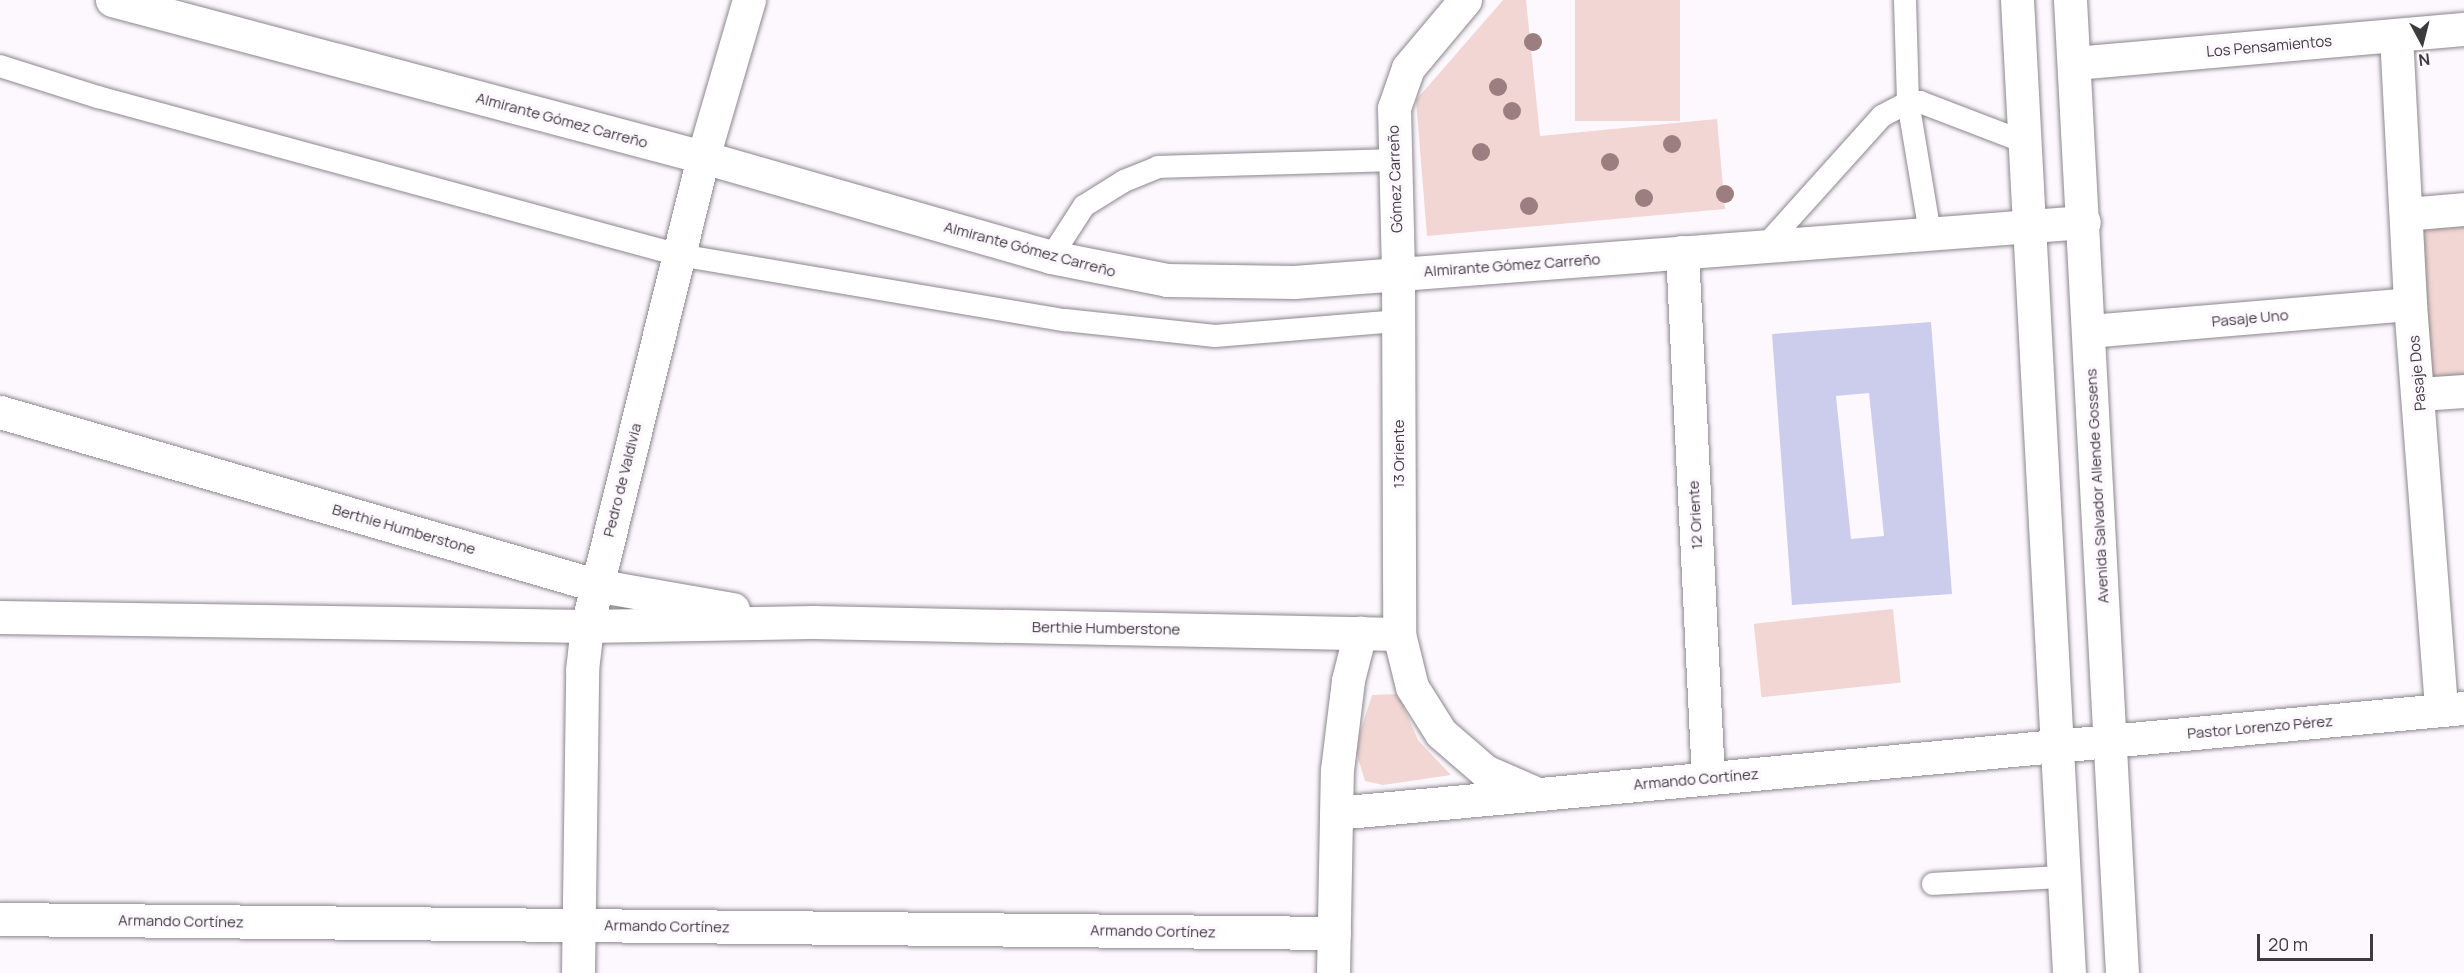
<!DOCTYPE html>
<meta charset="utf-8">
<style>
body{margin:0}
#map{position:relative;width:2464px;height:973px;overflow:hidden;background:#fdf8fe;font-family:Manrope,sans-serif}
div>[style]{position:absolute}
.green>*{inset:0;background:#f2d6d3;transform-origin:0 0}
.building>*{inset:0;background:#cccded}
.roads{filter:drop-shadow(0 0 2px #8c868e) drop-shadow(0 0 2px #8c868e)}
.service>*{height:22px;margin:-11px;padding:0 11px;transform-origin:11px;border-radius:11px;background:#fff}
.minor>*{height:33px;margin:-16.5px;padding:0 16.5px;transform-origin:16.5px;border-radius:16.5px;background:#fff}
.secondary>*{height:33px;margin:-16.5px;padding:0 16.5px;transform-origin:16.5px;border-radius:16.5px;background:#fff}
.trees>*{width:18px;height:18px;margin:-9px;border-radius:50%;background:#9c7e80}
span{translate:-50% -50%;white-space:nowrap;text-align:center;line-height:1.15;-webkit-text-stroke:6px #fdf8fe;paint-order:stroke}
.street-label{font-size:15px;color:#3d3b3e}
.north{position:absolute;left:2392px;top:12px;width:60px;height:60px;-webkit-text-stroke:4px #fdf8fe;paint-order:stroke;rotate:173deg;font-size:16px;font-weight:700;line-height:24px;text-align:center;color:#3d3b3e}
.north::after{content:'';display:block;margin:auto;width:21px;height:27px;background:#3d3b3e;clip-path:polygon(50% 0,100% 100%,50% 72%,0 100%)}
.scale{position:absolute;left:2257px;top:934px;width:116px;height:27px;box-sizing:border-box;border:3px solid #3d3b3e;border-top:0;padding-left:8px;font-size:18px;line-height:21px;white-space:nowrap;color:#3d3b3e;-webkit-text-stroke:4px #fdf8fe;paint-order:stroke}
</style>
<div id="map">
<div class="green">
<div style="clip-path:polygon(1503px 0,1526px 0,1540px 136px,1717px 119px,1725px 209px,1427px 236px,1416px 100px)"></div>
<div style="left:1575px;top:0;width:105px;height:121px"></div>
<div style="clip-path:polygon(2464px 221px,2464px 379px,2430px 382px,2418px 225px)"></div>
<div style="left:1893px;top:609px;width:74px;height:140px;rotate:84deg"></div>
<div style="clip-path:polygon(1398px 694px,1418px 740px,1451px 775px,1383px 785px,1365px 781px,1355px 748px,1372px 695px)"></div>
</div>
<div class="building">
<div style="clip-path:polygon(evenodd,1931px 322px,1952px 594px,1792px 605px,1772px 334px,1931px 322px,1869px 393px,1884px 536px,1851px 539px,1836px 396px,1869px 393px)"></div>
</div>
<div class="roads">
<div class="service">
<div style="left:0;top:66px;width:103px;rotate:17.6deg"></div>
<div style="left:98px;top:97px;width:602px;rotate:15.21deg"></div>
<div style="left:679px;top:255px;width:391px;rotate:9.6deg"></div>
<div style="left:1065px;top:320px;width:151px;rotate:6.1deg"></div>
<div style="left:1215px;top:336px;width:185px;rotate:-4.7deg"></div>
<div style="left:1930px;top:233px;width:133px;rotate:-99.5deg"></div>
<div style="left:1908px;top:102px;width:12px"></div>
<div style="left:1920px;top:102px;width:111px;rotate:21deg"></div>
<div style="left:1765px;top:246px;width:175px;rotate:-48deg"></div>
<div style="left:1882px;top:116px;width:30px;rotate:-28deg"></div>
<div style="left:1908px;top:102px;width:102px;rotate:-91.7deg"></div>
<div style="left:1051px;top:257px;width:61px;rotate:-57.1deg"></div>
<div style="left:1084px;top:206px;width:47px;rotate:-32deg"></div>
<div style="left:1124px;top:181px;width:37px;rotate:-22deg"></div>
<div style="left:1158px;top:167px;width:235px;rotate:-1.7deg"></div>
<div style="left:1933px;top:884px;width:131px;rotate:-3.1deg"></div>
</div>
<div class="minor">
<div style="left:112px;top:0;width:611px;rotate:14.88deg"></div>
<div style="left:703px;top:157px;width:362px;rotate:16deg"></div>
<div style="left:1051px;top:257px;width:118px;rotate:11.2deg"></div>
<div style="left:1167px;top:280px;width:127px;rotate:0.9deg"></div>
<div style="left:1294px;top:282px;width:792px;rotate:-4.34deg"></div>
<div style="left:1465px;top:0;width:89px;rotate:130deg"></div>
<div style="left:1408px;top:68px;width:42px;rotate:109.3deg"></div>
<div style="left:1394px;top:108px;width:166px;rotate:88.6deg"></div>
<div style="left:1398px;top:274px;width:360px;rotate:89.8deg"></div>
<div style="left:1399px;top:634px;width:55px;rotate:76.2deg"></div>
<div style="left:1412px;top:687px;width:54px;rotate:57.8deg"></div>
<div style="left:1441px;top:733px;width:58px;rotate:40.8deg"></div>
<div style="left:1485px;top:771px;width:52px;rotate:23.6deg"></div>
<div style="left:2396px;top:35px;width:269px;rotate:87deg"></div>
<div style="left:2410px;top:304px;width:407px;rotate:85.6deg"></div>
<div style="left:2074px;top:63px;width:391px;rotate:-5deg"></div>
<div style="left:2406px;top:214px;width:58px;rotate:-4.9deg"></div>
<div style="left:1682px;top:252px;width:527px;rotate:87.17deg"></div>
<div style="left:2089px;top:331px;width:322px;rotate:-4.8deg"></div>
<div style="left:2419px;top:394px;width:45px;rotate:-3.8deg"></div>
<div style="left:0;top:412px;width:620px;rotate:16.21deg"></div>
<div style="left:595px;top:585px;width:140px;rotate:9.9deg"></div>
<div style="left:0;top:617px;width:587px;rotate:0.88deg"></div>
<div style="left:587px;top:626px;width:226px;rotate:-1deg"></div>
<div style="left:813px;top:622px;width:586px;rotate:1.17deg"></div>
<div style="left:1336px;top:813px;width:1133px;rotate:-5.32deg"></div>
<div style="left:0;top:919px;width:1334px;rotate:0.6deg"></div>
<div style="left:578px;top:973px;width:303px;rotate:-89.2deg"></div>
<div style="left:582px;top:670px;width:44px;rotate:-83.5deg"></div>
<div style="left:587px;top:626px;width:483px;rotate:-76.1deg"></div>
<div style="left:703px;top:157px;width:164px;rotate:-73.7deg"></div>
<div style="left:1333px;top:973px;width:203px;rotate:-88.9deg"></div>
<div style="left:1337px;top:770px;width:91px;rotate:-83deg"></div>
<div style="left:1348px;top:680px;width:49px;rotate:-75.7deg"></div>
</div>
<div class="secondary">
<div style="left:2017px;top:0;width:974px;rotate:86.94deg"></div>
<div style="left:2070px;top:0;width:974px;rotate:86.94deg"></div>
</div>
</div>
<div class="trees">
<div style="left:1533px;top:42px"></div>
<div style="left:1498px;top:87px"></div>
<div style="left:1512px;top:111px"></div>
<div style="left:1672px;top:144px"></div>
<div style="left:1481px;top:152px"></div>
<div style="left:1610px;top:162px"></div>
<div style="left:1725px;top:194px"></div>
<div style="left:1644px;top:198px"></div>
<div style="left:1529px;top:206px"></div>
</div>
<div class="street-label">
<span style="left:2269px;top:46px;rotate:-5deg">Los Pensamientos</span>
<span style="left:562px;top:120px;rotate:15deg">Almirante Gómez Carreño</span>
<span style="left:1395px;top:179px;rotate:-92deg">Gómez Carreño</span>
<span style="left:1030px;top:249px;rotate:15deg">Almirante Gómez Carreño</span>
<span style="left:1512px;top:265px;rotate:-4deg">Almirante Gómez Carreño</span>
<span style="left:2250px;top:318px;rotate:-5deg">Pasaje Uno</span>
<span style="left:2417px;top:373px;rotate:-95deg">Pasaje Dos</span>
<span style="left:1399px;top:454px;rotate:-90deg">13 Oriente</span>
<span style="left:622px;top:480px;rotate:-76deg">Pedro de Valdivia</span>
<span style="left:2097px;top:486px;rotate:-93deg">Avenida Salvador Allende Gossens</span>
<span style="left:1695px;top:515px;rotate:-93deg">12 Oriente</span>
<span style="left:404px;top:529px;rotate:16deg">Berthie Humberstone</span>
<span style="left:1106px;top:628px;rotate:1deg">Berthie Humberstone</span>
<span style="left:2260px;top:727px;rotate:-5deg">Pastor Lorenzo Pérez</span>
<span style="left:1696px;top:779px;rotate:-5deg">Armando Cortínez</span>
<span style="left:181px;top:921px;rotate:1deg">Armando Cortínez</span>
<span style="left:667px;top:926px;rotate:1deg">Armando Cortínez</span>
<span style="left:1153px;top:931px;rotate:1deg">Armando Cortínez</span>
</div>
<div class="north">N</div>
<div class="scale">20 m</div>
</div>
